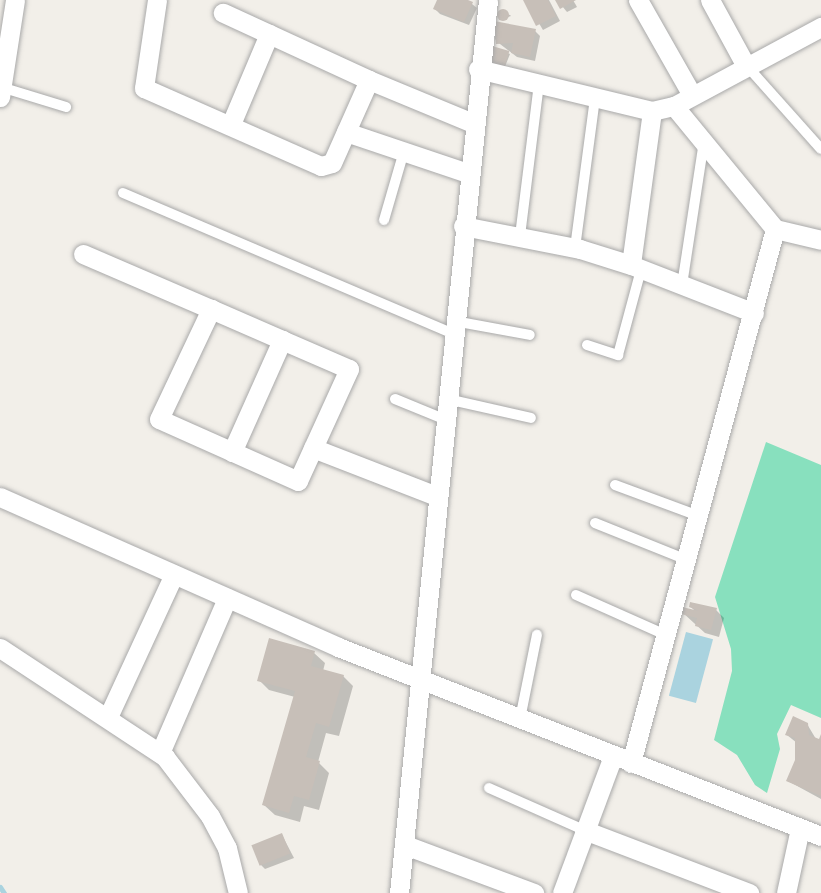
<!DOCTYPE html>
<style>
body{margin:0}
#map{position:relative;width:821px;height:893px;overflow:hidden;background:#f2efe9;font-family:"DejaVu Sans",sans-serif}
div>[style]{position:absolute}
.pitch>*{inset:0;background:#88e0be}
.water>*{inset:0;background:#aad3df;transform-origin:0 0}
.shadow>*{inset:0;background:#0003}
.stream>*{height:5px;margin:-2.5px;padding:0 2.5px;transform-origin:2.5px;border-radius:2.5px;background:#aad3df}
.building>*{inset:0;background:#c7bfb8;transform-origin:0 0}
.round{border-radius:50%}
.roads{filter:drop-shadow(0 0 2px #a9a9a9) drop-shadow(0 0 2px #a9a9a9)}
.lane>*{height:10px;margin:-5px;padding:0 5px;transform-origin:5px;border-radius:5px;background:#fff}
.street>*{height:19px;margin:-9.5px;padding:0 9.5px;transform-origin:9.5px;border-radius:9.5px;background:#fff}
span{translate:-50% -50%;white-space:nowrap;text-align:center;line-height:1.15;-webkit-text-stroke:6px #fff;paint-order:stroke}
</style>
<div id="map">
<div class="pitch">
<div style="clip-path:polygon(766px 442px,821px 465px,821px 718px,791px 705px,777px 734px,780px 749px,767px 793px,755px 785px,737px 755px,714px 740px,732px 671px,731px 649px,715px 597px)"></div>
</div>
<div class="water">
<div style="left:686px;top:632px;width:28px;height:66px;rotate:15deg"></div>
</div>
<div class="shadow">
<div style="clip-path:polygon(439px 0,472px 4px,477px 8px,469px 25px,440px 14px,435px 9px)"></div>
<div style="clip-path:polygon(525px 0,549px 0,560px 21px,543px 30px)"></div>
<div style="clip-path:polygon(557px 0,573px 0,577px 7px,567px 12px)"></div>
<div style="clip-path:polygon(499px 12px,510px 15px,511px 16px,500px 20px)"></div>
<div style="clip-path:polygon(496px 23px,535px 31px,540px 36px,535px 61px,517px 57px,500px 44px,495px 39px)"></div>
<div style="clip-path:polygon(493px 48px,510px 54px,504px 69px)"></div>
<div style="clip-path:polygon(691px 607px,716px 610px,724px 618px,719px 637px,705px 633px,683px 613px,697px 613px)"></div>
<div style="clip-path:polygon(314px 653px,325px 663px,323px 671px,343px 676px,353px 686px,339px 736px,326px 733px,318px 762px,329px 773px,319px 810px,304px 806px,300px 822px,275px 815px,264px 805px,295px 697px,269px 690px,259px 680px)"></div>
<div style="clip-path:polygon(807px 724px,816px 739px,821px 739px,821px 799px,788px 781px,796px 761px,797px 743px,787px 735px)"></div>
<div style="clip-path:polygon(282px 835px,294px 858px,265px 869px,260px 864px)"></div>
</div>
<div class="stream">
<div style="left:0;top:887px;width:7px;rotate:56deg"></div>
</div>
<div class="building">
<div style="clip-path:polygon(437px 0,468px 0,473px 2px,464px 22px,433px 9px)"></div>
<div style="clip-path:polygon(523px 0,548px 0,556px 16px,536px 26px)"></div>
<div style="clip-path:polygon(555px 0,576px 0,560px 9px)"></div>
<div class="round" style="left:497px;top:9px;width:12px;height:12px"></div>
<div style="clip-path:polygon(494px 21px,536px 29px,530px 57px,511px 53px,513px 43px,496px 44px)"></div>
<div style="left:492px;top:46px;width:18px;height:19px;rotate:16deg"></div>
<div style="clip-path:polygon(690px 602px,717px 608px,711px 630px,695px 626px,697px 618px,681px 614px,682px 607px,699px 611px,689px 607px)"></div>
<div style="clip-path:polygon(269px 638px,315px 651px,311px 666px,344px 675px,329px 727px,316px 723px,306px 757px,320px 761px,309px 800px,294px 796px,289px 813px,262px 805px,295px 691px,257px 681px)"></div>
<div style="clip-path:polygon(793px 716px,808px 723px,809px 735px,819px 739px,821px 734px,821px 796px,786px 781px,795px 760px,795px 738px,785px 735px)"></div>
<div style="left:282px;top:833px;width:22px;height:33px;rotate:68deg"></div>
</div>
<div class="roads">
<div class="lane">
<div style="left:747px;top:66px;width:111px;rotate:48.3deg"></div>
<div style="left:4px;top:88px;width:65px;rotate:17deg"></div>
<div style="left:123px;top:193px;width:358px;rotate:23.1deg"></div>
<div style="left:384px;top:220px;width:72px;rotate:-73.8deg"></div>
<div style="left:520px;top:236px;width:153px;rotate:-82.9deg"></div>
<div style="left:575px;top:248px;width:151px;rotate:-82.4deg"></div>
<div style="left:682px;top:285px;width:146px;rotate:-81.3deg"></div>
<div style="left:454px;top:321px;width:77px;rotate:10.4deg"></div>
<div style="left:587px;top:345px;width:33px;rotate:18deg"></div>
<div style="left:618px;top:355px;width:88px;rotate:-74.9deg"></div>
<div style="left:395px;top:399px;width:53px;rotate:22.2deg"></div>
<div style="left:447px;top:399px;width:86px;rotate:12.7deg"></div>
<div style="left:615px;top:485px;width:90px;rotate:20.3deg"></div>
<div style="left:595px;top:523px;width:99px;rotate:21.9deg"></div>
<div style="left:576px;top:595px;width:98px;rotate:24deg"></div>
<div style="left:520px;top:719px;width:86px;rotate:-78.6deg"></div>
<div style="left:489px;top:788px;width:104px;rotate:23.9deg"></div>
</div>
<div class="street">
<div style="left:157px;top:0;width:89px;rotate:98.4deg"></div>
<div style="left:144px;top:88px;width:193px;rotate:23.8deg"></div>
<div style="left:321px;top:166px;width:11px;rotate:-15deg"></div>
<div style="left:332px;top:163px;width:91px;rotate:-66deg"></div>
<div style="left:369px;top:80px;width:161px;rotate:-155.3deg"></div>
<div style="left:638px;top:0;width:109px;rotate:60.4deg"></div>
<div style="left:710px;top:0;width:75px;rotate:61.4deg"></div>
<div style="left:478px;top:69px;width:179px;rotate:13.6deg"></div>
<div style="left:652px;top:111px;width:23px;rotate:-13deg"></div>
<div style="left:674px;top:106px;width:167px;rotate:-28.3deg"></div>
<div style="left:369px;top:80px;width:113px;rotate:22.5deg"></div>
<div style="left:0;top:97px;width:98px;rotate:-81.2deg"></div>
<div style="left:674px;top:106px;width:159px;rotate:50.6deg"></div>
<div style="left:652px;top:111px;width:155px;rotate:97.8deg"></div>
<div style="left:631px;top:265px;width:132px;rotate:21.3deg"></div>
<div style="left:231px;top:124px;width:98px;rotate:-67.1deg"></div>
<div style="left:346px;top:132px;width:129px;rotate:18.6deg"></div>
<div style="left:463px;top:226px;width:119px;rotate:11.1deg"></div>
<div style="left:580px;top:249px;width:53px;rotate:17.4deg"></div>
<div style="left:83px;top:254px;width:139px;rotate:23.3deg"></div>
<div style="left:211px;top:309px;width:77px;rotate:23.6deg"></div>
<div style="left:282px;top:340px;width:73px;rotate:23.4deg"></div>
<div style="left:349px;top:369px;width:123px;rotate:114.5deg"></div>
<div style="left:298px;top:481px;width:152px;rotate:-156deg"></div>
<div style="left:159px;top:419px;width:122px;rotate:-64.7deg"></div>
<div style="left:313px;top:448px;width:133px;rotate:21.2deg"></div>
<div style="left:232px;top:452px;width:123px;rotate:-65.9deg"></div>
<div style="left:0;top:497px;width:370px;rotate:23.9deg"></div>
<div style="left:338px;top:647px;width:519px;rotate:21.37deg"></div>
<div style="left:0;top:648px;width:198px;rotate:33.4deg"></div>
<div style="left:165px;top:757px;width:74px;rotate:52.7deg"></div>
<div style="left:210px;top:816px;width:36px;rotate:62deg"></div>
<div style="left:227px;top:848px;width:46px;rotate:76.3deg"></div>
<div style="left:108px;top:717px;width:157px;rotate:-65.2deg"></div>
<div style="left:160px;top:753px;width:169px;rotate:-66.6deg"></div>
<div style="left:631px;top:763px;width:553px;rotate:-74.91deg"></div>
<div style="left:775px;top:229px;width:47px;rotate:13.4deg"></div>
<div style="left:584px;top:830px;width:177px;rotate:20.9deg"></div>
<div style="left:405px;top:845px;width:138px;rotate:20.4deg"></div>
<div style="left:399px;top:893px;width:897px;rotate:-84.31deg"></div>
<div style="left:562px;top:893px;width:146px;rotate:-69.6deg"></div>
<div style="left:786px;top:893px;width:66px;rotate:-77.8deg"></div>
</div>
</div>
</div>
